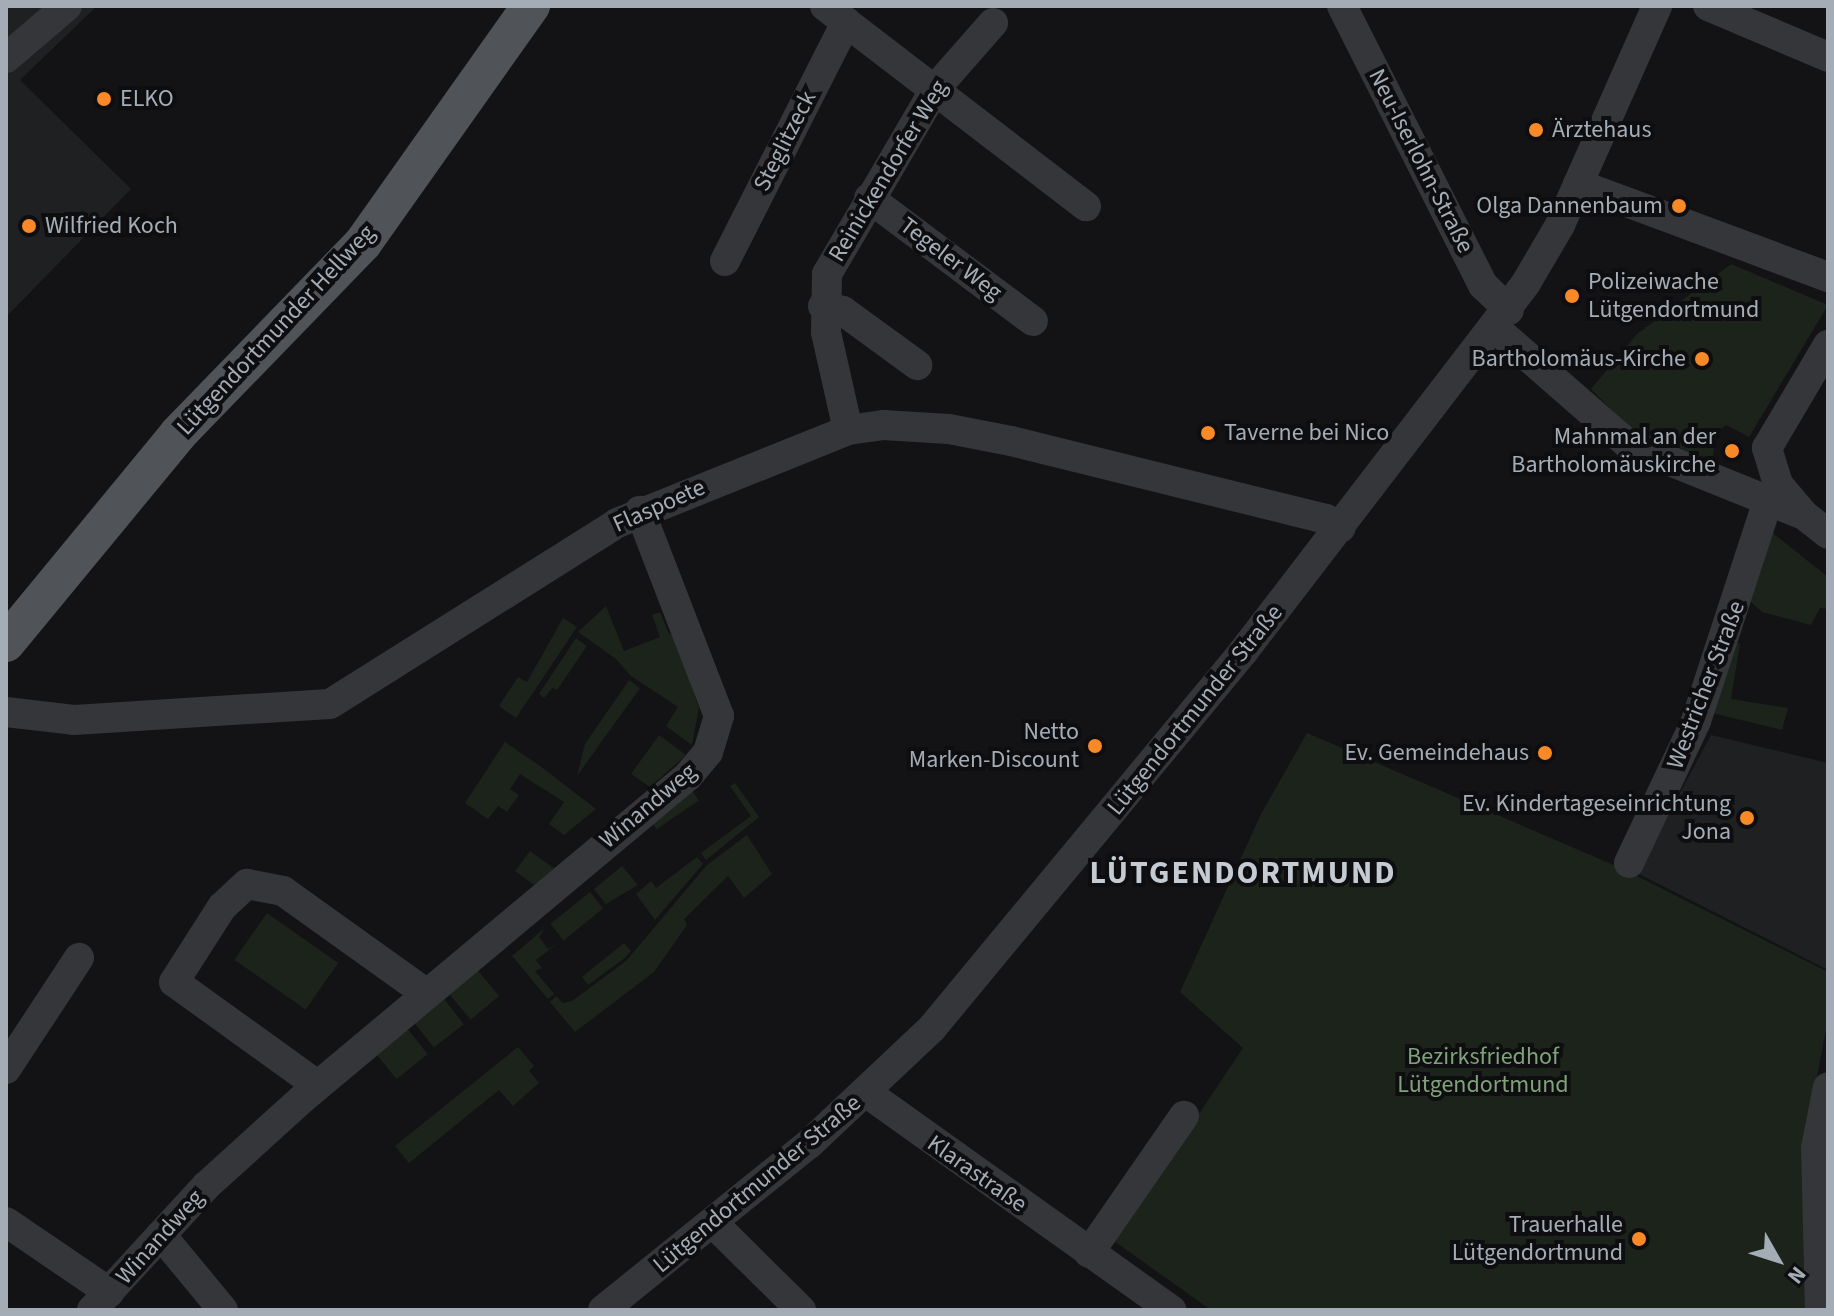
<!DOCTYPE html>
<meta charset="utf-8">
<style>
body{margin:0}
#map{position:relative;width:1834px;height:1316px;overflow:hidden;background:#131315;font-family:"Source Sans 3",sans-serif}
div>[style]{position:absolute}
.built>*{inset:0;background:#1f2022}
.green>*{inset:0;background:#1b231b;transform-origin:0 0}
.minor>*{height:30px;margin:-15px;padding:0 15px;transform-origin:15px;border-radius:15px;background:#34363a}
.major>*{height:38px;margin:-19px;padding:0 19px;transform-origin:19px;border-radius:19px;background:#505459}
.dots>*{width:22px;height:22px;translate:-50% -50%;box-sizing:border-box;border:4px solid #0e0e10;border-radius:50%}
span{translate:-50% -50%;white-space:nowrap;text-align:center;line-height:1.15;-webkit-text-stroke:8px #0e0e10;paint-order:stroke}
.poi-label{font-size:24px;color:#a4adb6}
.left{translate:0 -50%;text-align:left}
.right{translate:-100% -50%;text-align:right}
.street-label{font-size:24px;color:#a4adb6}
.park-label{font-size:24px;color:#80a27a}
.district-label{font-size:32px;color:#c5cbd2;font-weight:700;letter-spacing:2px}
.frame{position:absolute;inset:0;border:8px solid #a4adb6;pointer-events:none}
.north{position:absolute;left:1738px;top:1220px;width:80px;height:80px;-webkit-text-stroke:6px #0e0e10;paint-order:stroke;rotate:129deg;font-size:22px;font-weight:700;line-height:32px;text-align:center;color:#a4adb6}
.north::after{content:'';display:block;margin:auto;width:28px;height:36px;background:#a4adb6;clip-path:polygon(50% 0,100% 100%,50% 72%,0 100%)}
</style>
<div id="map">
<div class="built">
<div style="clip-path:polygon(6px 6px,97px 6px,20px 80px,131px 189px,6px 317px)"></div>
<div style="clip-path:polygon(1711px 735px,1828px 763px,1828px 970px,1637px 873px)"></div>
</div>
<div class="green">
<div style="clip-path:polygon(1731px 264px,1828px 305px,1749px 437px,1726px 425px,1716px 433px,1713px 456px,1697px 457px,1632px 431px,1591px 389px,1637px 334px)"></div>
<div style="clip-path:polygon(1765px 527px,1828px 577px,1828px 609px,1820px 608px,1811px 625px,1762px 612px,1743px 595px)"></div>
<div style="clip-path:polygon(606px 606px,624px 651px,660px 637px,652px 615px,660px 612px,669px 634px,673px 633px,699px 708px,692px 745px,666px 726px,678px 707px,631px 676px,616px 659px,578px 632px)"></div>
<div style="clip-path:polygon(563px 618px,577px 627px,516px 718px,499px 706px,518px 677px,527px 682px)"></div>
<div style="clip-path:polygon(576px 638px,587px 646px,557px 690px,552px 688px,544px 698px,539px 694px)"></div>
<div style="clip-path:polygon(1730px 639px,1740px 644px,1731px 699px,1788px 708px,1782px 730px,1704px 711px)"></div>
<div style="clip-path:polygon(629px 680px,640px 688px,577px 776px,585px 744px)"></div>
<div style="clip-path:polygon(1307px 733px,1623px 869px,1828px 972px,1828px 1019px,1804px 1145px,1806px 1310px,1211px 1310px,1114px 1241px,1243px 1048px,1180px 992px,1261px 814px)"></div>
<div style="clip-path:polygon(659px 735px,686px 755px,650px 787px,631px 774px)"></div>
<div style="clip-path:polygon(505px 742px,540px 766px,596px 809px,564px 835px,549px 824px,564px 802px,520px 774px,510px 789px,519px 795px,507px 812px,498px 806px,488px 819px,465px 803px)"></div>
<div style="clip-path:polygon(735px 783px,759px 817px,706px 860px,701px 853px,751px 816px,730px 786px)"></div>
<div style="left:691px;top:789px;width:14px;height:51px;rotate:56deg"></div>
<div style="clip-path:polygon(747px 835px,772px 874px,744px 898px,728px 876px,684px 919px,687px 925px,654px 972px,575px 1032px,550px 1002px,556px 996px,563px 1003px,572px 1001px,626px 961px,707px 865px)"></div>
<div style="clip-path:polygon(530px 851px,555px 869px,534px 885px,515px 871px)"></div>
<div style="clip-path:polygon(697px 857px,703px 864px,655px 920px,636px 894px,651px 881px,656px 888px)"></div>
<div style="clip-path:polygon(622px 866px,638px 885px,606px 904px,594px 889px)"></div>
<div style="left:590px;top:892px;width:21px;height:51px;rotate:51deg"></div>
<div style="left:267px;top:913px;width:87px;height:57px;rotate:35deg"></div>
<div style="clip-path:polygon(545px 928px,539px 937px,548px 949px,557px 944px,536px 960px,542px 968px,535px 971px,554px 994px,548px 999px,512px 956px)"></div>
<div style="clip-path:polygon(624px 943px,631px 951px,625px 958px,588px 985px,582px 977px)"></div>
<div style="left:474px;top:966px;width:39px;height:37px;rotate:50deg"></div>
<div style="left:441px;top:995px;width:37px;height:38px;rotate:52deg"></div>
<div style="left:405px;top:1026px;width:36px;height:40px;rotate:51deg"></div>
<div style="clip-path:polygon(518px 1047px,534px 1066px,529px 1071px,539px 1083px,513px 1106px,499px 1090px,409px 1163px,395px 1146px)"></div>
</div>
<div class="minor">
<div style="left:825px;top:6px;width:329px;rotate:37.5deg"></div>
<div style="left:1342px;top:6px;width:313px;rotate:63.2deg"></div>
<div style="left:1483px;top:285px;width:36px;rotate:44deg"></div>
<div style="left:1708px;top:6px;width:130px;rotate:23deg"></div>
<div style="left:6px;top:58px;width:80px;rotate:-40.4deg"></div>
<div style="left:1578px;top:184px;width:267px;rotate:20.4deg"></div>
<div style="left:869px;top:198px;width:205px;rotate:36.9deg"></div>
<div style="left:725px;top:261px;width:268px;rotate:-63.1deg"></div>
<div style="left:823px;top:306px;width:21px;rotate:14deg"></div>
<div style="left:843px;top:311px;width:92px;rotate:36.1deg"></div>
<div style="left:1496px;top:329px;width:175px;rotate:41.1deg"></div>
<div style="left:1628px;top:444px;width:190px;rotate:22deg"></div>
<div style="left:1804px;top:515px;width:31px;rotate:38deg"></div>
<div style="left:848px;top:430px;width:100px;rotate:-102.7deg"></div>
<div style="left:826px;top:332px;width:58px;rotate:-89deg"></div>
<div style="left:827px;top:274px;width:214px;rotate:-59.7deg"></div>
<div style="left:935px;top:89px;width:88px;rotate:-48.7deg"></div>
<div style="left:1803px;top:514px;width:39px;rotate:-130deg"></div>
<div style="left:1778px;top:484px;width:38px;rotate:-107deg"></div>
<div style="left:1767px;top:448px;width:120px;rotate:-59.4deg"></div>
<div style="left:6px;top:712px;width:68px;rotate:6.7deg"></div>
<div style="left:74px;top:720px;width:256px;rotate:-3.6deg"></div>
<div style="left:330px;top:704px;width:339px;rotate:-32.2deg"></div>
<div style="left:617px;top:523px;width:249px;rotate:-21.9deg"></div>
<div style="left:848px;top:430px;width:35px;rotate:-8deg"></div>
<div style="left:883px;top:425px;width:66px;rotate:3.5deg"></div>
<div style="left:949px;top:429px;width:63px;rotate:11deg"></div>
<div style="left:1011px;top:441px;width:325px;rotate:13.9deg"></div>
<div style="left:1326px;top:519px;width:17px;rotate:31deg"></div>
<div style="left:1629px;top:863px;width:157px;rotate:-64.7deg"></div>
<div style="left:1696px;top:721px;width:231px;rotate:-71.9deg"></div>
<div style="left:6px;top:1069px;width:133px;rotate:-56.7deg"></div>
<div style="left:317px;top:1085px;width:176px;rotate:-144.2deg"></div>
<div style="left:174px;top:982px;width:89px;rotate:-57.4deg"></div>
<div style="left:222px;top:907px;width:34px;rotate:-43deg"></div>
<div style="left:247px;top:884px;width:37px;rotate:11deg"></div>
<div style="left:283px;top:891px;width:177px;rotate:35.6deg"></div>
<div style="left:867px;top:1093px;width:374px;rotate:35.5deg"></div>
<div style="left:6px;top:1222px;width:125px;rotate:34.2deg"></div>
<div style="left:713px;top:1223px;width:124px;rotate:44.7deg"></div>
<div style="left:161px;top:1235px;width:97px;rotate:50.4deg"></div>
<div style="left:1089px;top:1253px;width:167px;rotate:-55.3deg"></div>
<div style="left:92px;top:1310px;width:168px;rotate:-47.4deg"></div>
<div style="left:206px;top:1186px;width:131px;rotate:-42.2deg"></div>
<div style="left:303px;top:1098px;width:502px;rotate:-39.91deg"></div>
<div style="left:688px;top:776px;width:31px;rotate:-50deg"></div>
<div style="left:708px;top:752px;width:38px;rotate:-73deg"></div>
<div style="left:719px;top:716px;width:220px;rotate:-111.1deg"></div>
<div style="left:603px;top:1310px;width:265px;rotate:-38.9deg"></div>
<div style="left:809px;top:1144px;width:169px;rotate:-43.3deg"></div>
<div style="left:932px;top:1028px;width:488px;rotate:-50.4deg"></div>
<div style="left:1243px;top:652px;width:465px;rotate:-52.5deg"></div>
<div style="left:1526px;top:283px;width:67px;rotate:-59.6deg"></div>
<div style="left:1560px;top:225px;width:240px;rotate:-66.1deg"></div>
<div style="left:1820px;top:1310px;width:162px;rotate:-91.4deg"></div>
<div style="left:1816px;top:1148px;width:62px;rotate:-78.9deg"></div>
</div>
<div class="major">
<div style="left:6px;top:643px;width:271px;rotate:-50.5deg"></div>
<div style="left:178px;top:434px;width:266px;rotate:-45.9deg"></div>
<div style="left:363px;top:243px;width:291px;rotate:-54.7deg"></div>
</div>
<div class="dots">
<div style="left:104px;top:99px;background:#f98827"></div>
<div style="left:1536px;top:130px;background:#f98827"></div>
<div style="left:1679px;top:206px;background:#f98827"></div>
<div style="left:29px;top:226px;background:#f98827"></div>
<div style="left:1572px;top:296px;background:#f98827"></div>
<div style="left:1702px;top:359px;background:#f98827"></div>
<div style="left:1208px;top:433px;background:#f98827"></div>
<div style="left:1732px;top:451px;background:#f98827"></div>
<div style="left:1095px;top:746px;background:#f98827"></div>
<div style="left:1545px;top:753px;background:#f98827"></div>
<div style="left:1747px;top:818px;background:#f98827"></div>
<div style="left:1639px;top:1239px;background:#f98827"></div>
</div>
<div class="poi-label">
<span class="left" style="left:120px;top:99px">ELKO</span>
<span class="left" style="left:1552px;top:130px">Ärztehaus</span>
<span class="right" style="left:1663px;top:206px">Olga Dannenbaum</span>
<span class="left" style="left:45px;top:226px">Wilfried Koch</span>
<span class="left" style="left:1588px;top:296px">Polizeiwache<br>Lütgendortmund</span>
<span class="right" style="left:1686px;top:359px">Bartholomäus-Kirche</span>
<span class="left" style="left:1224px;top:433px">Taverne bei Nico</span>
<span class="right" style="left:1716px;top:451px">Mahnmal an der<br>Bartholomäuskirche</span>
<span class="right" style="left:1079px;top:746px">Netto<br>Marken-Discount</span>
<span class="right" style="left:1529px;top:753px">Ev. Gemeindehaus</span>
<span class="right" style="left:1731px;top:818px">Ev. Kindertageseinrichtung<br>Jona</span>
<span class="right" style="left:1623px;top:1239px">Trauerhalle<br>Lütgendortmund</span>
</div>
<div class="street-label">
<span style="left:785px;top:141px;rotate:-63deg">Steglitzeck</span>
<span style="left:1421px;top:161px;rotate:63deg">Neu-Iserlohn-Straße</span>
<span style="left:888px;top:171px;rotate:-59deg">Reinickendorfer Weg</span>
<span style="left:951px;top:259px;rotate:37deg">Tegeler Weg</span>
<span style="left:276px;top:330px;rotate:-47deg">Lütgendortmunder Hellweg</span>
<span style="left:659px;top:506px;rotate:-24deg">Flaspoete</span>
<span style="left:1706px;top:685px;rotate:-69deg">Westricher Straße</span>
<span style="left:1195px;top:710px;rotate:-51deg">Lütgendortmunder Straße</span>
<span style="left:648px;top:806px;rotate:-40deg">Winandweg</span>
<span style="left:977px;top:1174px;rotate:35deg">Klarastraße</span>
<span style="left:757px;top:1184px;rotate:-40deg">Lütgendortmunder Straße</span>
<span style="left:160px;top:1237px;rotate:-48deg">Winandweg</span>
</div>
<div class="park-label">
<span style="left:1483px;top:1071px">Bezirksfriedhof<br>Lütgendortmund</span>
</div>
<div class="district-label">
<span style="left:1243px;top:873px">LÜTGENDORTMUND</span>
</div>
<div class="frame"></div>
<div class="north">N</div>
</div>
